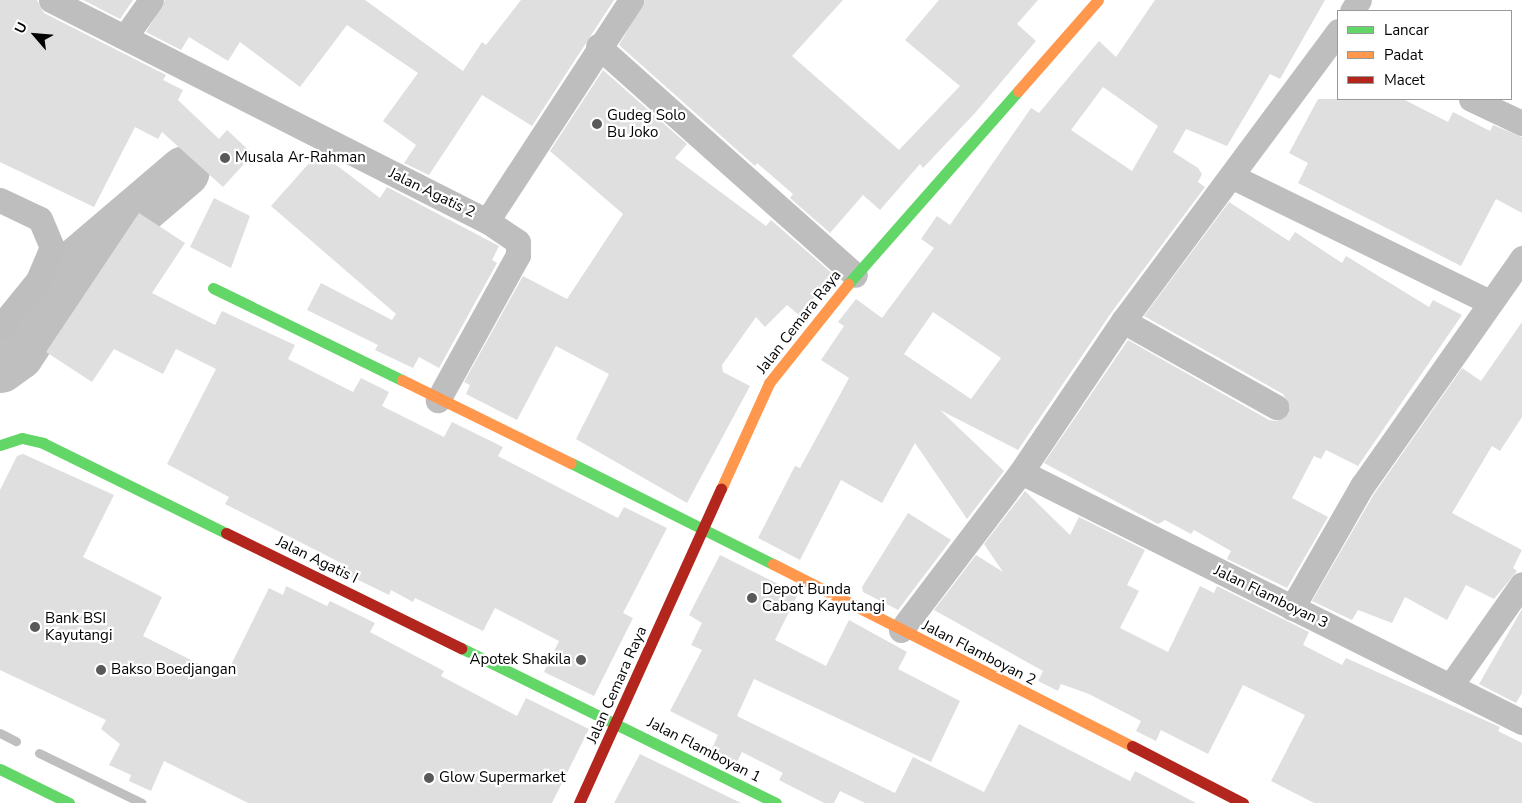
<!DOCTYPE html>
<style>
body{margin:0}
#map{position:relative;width:1522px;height:803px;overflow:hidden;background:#fff;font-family:"Nunito Sans",sans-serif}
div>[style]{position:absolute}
.stream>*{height:9px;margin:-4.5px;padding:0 4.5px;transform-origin:4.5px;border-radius:4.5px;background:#bfbfbf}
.river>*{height:51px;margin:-25.5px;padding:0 25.5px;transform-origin:25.5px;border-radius:25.5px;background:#bfbfbf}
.building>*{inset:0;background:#dfdfdf}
.street>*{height:25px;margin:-12.5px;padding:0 12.5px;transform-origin:12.5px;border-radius:12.5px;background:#bebebe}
.fast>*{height:11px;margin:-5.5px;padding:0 5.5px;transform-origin:5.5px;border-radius:5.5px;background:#63d668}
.slow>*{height:11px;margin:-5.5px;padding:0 5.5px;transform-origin:5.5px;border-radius:5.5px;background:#ff974d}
.jam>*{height:11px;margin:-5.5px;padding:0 5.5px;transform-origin:5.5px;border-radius:5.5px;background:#b3261e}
.dots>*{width:14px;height:14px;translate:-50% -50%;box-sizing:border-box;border:2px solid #fff;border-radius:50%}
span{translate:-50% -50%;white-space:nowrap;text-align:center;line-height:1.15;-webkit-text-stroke:4.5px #fff;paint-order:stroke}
.poi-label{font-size:15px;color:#000}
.left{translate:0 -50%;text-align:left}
.right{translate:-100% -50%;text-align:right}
.street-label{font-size:15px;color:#000}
.legend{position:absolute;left:1337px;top:10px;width:175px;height:90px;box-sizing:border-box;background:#fff;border:1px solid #999;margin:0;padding:6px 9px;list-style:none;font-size:15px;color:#000}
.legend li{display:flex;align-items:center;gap:10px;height:25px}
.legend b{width:25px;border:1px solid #999}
.north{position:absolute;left:10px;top:10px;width:50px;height:50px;-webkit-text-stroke:4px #fff;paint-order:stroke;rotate:297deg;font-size:14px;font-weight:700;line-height:20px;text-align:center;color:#000}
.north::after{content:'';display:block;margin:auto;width:18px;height:22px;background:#000;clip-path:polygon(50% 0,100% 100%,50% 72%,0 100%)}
</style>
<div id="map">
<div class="stream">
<div style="left:0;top:733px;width:18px;rotate:27deg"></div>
<div style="left:39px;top:753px;width:114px;rotate:25.9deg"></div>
</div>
<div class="river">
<div style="left:0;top:367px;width:22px;rotate:-36deg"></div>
<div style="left:18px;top:354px;width:114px;rotate:-56.4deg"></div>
<div style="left:81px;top:259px;width:135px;rotate:-40.5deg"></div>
</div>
<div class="building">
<div style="clip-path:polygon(0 0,37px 0,44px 13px,166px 75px,163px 80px,183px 90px,178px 100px,219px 139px,227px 130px,253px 154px,223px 187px,162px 132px,158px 139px,135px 127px,94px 207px,0 162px)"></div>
<div style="clip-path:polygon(83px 0,133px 0,120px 19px)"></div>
<div style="clip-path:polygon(165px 0,365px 0,463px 71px,482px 42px,486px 45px,521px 0,614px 0,532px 126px,482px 95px,429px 175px,404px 163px,416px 145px,383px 121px,418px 73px,347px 25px,300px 87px,240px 42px,228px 61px,189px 37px,181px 50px,146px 32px)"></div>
<div style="clip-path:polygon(645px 0,843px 0,792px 56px,899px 150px,960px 86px,905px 40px,939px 0,1038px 0,1017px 24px,1036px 41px,975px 113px,923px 168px,920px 164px,880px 210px,863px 195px,830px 233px,790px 198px,793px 194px,757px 163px,755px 166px,619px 45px)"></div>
<div style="clip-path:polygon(evenodd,1155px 0,1325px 0,1280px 79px,1270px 74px,1227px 146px,1186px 129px,1173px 152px,1198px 168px,1202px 174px,1198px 182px,1205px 187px,1111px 313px,1018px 450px,940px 410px,1004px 471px,967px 519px,915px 443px,882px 503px,841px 480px,800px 560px,758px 538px,795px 466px,800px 468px,849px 378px,821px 360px,844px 326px,838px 322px,856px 299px,882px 318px,934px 248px,921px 239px,937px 216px,950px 225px,1031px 108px,1039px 113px,1099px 41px,1116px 57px,1155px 0,1103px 87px,1158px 126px,1132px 171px,1071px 130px,1103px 87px,1155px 0,933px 312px,1001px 358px,971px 399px,904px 354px,933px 312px)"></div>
<div style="clip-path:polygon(603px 70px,687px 144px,675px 158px,766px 226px,771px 220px,834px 275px,799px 315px,787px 305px,765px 327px,756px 317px,722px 365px,723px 372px,750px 386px,687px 503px,576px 439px,609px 374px,556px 346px,517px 420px,466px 394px,470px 385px,464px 382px,523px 276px,567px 299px,623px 214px,550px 151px)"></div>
<div style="clip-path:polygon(1318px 99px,1403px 99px,1448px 122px,1453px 112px,1490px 131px,1493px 125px,1522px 137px,1522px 213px,1496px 199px,1461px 266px,1298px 183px,1308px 163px,1289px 153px)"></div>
<div style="clip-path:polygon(319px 152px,380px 198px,387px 187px,499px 246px,492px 260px,497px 263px,439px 368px,419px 357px,413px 368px,375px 350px,378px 345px,307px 310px,321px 283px,392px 320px,396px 314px,271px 206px)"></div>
<div style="clip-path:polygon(214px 198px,250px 216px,231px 268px,190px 247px)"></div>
<div style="clip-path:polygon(1229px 202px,1289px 241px,1295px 232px,1342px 263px,1346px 256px,1429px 307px,1433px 300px,1462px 315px,1358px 466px,1326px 450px,1321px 459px,1314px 456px,1292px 498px,1328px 517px,1287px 588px,1227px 559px,1231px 551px,1194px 530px,1191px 534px,1165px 520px,1158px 524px,1044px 463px,1128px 340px,1269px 420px,1277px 421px,1288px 414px,1290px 406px,1283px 394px,1144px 316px)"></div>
<div style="clip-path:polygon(139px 213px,185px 243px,152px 293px,215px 325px,222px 311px,271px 334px,295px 345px,288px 359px,353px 392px,361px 378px,389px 392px,382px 406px,444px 437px,452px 422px,503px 447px,498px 456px,618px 518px,624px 507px,667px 528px,623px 613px,633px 618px,594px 696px,544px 672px,559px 641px,495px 608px,483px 631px,415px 598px,413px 602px,391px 590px,389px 595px,344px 573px,347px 566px,225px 504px,229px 497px,167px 464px,216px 369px,176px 349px,163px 374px,114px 349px,92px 382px,46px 352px)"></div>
<div style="clip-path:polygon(1522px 322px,1522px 417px,1500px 451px,1492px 446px,1452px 513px,1522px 550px,1513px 568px,1517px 571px,1494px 599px,1466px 585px,1447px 620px,1405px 597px,1392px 623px,1358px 610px,1352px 620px,1312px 601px,1374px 494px,1462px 368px,1481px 381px)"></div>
<div style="clip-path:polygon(23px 454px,114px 495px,83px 557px,162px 597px,143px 636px,225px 677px,269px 588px,283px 595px,286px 586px,327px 606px,330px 601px,375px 623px,370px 632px,444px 671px,441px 676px,517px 716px,526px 698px,589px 729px,552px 803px,248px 803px,164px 761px,151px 791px,129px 781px,131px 775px,109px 765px,120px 744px,101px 729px,106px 720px,0 670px,0 490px,17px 456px)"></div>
<div style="clip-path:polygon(1025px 491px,1070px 535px,1079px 517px,1145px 550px,1127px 585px,1139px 591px,1120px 628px,1168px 652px,1200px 586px,1214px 593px,1217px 586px,1309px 632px,1303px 645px,1342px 665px,1346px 658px,1500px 727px,1498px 731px,1522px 743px,1522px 803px,1314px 803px,1271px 781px,1305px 715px,1243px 685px,1208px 754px,1161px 730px,1156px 741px,1136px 731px,1141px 721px,1089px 694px,1061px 684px,1058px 691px,1038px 681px,1043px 671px,934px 610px,976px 555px,1003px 572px,984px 544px)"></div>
<div style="clip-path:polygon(908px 513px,951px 540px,898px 610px,863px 592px,862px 587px)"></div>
<div style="clip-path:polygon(720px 555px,798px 594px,775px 640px,826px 666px,849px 620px,907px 652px,898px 669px,960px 701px,931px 762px,754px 679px,737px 716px,895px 793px,913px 757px,984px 792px,1019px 724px,1130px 781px,1135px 771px,1196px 803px,865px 803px,840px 791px,834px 803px,824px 803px,779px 780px,783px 773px,742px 752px,735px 766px,710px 753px,718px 735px,670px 711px,702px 650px,691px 645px,702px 623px,689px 615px)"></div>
<div style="clip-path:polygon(1522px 609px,1522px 693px,1516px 703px,1479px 684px)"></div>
<div style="clip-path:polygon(640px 754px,741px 803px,614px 803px)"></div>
</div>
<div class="street">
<div style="left:51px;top:0;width:489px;rotate:26.9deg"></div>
<div style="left:487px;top:221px;width:37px;rotate:34deg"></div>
<div style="left:518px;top:242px;width:13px;rotate:90deg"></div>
<div style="left:518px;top:255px;width:166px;rotate:118.9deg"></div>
<div style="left:1352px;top:11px;width:13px;rotate:-58deg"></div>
<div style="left:125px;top:37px;width:45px;rotate:-54.9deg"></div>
<div style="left:598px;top:46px;width:344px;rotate:41.7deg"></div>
<div style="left:1471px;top:99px;width:56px;rotate:25.2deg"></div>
<div style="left:1231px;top:176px;width:287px;rotate:26deg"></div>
<div style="left:0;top:200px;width:44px;rotate:25.4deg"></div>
<div style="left:40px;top:219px;width:30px;rotate:67deg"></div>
<div style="left:52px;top:247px;width:36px;rotate:113deg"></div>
<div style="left:38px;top:280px;width:60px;rotate:129deg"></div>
<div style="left:487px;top:221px;width:264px;rotate:-56.9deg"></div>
<div style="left:1123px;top:321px;width:176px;rotate:29.3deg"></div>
<div style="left:1021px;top:472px;width:560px;rotate:26.52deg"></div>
<div style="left:1292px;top:608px;width:141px;rotate:-60.2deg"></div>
<div style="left:1362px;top:486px;width:279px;rotate:-54.9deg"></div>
<div style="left:901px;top:630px;width:198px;rotate:-52.8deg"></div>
<div style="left:1021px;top:472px;width:182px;rotate:-56deg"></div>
<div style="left:1123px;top:321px;width:361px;rotate:-53.4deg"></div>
<div style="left:1451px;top:685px;width:123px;rotate:-54.9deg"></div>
</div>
<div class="fast">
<div style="left:848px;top:284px;width:257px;rotate:-48.6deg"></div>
<div style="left:213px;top:288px;width:210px;rotate:26deg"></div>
<div style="left:0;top:445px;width:23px;rotate:-18deg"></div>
<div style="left:22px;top:438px;width:22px;rotate:13deg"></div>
<div style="left:43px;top:443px;width:204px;rotate:26.2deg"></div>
<div style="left:571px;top:463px;width:226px;rotate:26.6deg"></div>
<div style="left:461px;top:648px;width:351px;rotate:26.2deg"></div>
<div style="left:0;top:769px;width:77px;rotate:26.2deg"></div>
</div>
<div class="slow">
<div style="left:1018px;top:91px;width:121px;rotate:-48.7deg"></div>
<div style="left:402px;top:380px;width:188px;rotate:26.2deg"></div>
<div style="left:721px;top:489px;width:116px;rotate:-65.6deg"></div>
<div style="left:769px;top:383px;width:127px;rotate:-51.4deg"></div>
<div style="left:773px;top:564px;width:402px;rotate:26.9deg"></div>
</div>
<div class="jam">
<div style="left:226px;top:533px;width:262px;rotate:26.1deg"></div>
<div style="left:1132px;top:746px;width:125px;rotate:27.2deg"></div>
<div style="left:579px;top:803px;width:345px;rotate:-65.7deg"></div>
</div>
<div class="dots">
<div style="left:597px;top:124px;background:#595959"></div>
<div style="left:225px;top:158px;background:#595959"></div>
<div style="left:752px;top:598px;background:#595959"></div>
<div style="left:35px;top:627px;background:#595959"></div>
<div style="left:581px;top:660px;background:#595959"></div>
<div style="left:101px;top:670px;background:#595959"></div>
<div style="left:429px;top:778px;background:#595959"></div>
</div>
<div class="poi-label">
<span class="left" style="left:607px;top:124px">Gudeg Solo<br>Bu Joko</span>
<span class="left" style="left:235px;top:158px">Musala Ar-Rahman</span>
<span class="left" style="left:762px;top:598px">Depot Bunda<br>Cabang Kayutangi</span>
<span class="left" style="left:45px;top:627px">Bank BSI<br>Kayutangi</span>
<span class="right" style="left:571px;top:660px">Apotek Shakila</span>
<span class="left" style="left:111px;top:670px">Bakso Boedjangan</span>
<span class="left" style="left:439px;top:778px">Glow Supermarket</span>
</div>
<div class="street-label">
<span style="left:432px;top:193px;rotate:26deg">Jalan Agatis 2</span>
<span style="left:799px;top:322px;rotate:-52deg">Jalan Cemara Raya</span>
<span style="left:317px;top:560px;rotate:26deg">Jalan Agatis I</span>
<span style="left:1271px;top:597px;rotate:26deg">Jalan Flamboyan 3</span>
<span style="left:979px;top:653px;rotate:27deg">Jalan Flamboyan 2</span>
<span style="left:617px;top:685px;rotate:-66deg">Jalan Cemara Raya</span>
<span style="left:704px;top:750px;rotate:27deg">Jalan Flamboyan 1</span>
</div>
<ul class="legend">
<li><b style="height:6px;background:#63d668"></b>Lancar</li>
<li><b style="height:6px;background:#ff974d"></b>Padat</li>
<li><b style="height:6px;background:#b3261e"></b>Macet</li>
</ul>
<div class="north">U</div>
</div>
